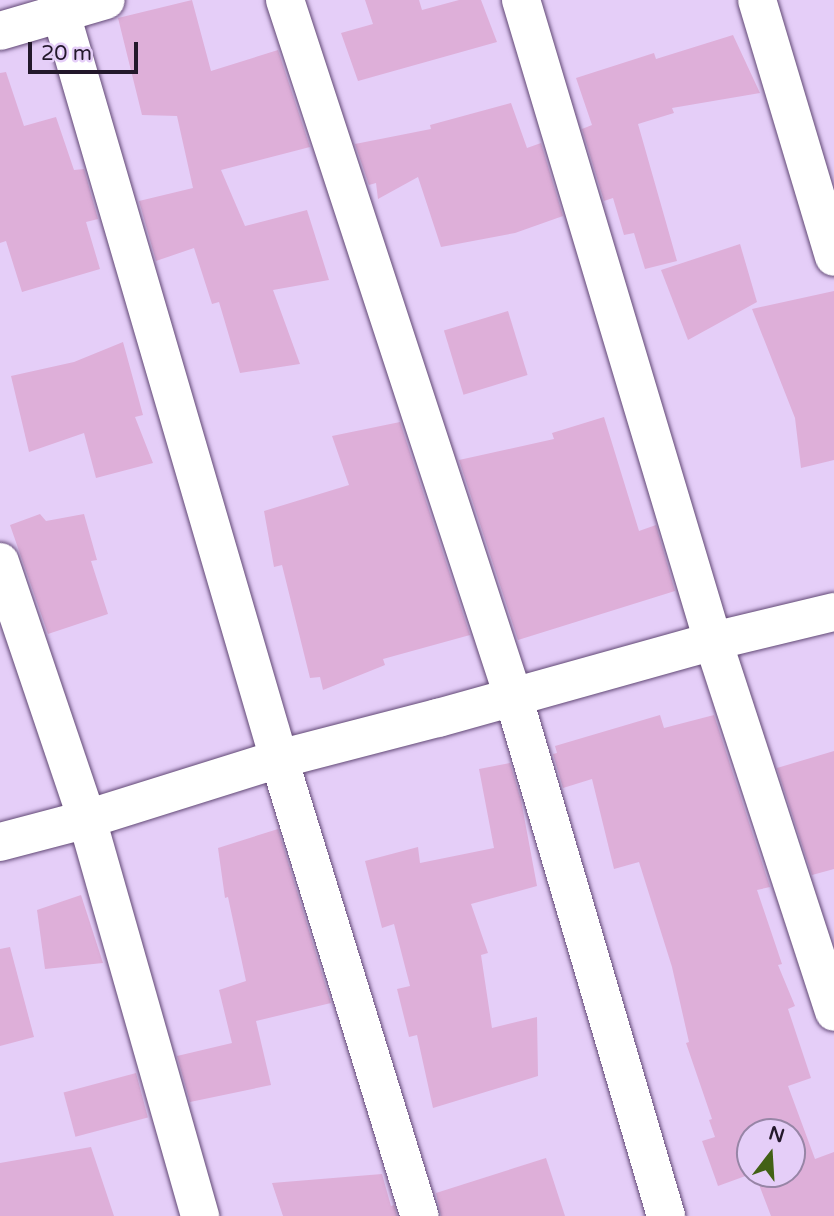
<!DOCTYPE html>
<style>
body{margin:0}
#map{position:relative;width:834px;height:1216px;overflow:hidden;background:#e5cef8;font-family:"Varela Round",sans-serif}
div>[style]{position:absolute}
.building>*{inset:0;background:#deafd9;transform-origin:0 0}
.roads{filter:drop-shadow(0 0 2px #614875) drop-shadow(0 0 2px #614875)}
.minor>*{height:38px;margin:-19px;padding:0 19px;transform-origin:19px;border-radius:19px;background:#fff}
span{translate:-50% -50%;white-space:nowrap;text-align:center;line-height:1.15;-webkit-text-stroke:6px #e5cef8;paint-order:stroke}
.north{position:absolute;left:736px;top:1118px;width:70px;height:70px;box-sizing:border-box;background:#e5cef8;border:2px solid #9785a6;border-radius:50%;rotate:17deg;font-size:19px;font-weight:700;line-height:28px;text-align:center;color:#23182b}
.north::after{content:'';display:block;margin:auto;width:24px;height:32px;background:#426115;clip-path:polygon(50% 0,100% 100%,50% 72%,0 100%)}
.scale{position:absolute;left:28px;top:42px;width:110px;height:32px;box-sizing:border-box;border:4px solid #23182b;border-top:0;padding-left:9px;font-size:21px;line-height:24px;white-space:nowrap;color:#23182b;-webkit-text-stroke:5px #e5cef8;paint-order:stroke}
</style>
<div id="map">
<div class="building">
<div style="clip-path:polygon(192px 0,211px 71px,278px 50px,310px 147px,221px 170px,245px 226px,307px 210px,329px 280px,273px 290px,300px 364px,240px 373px,219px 302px,212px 304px,194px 248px,156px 261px,139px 201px,193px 188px,177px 116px,142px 115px,118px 18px)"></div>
<div style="clip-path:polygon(365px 0,419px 0,422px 10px,459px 0,481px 0,497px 42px,358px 81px,341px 33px,373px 24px)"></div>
<div style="clip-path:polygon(733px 35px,760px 93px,672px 108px,674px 113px,638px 124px,677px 261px,645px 269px,634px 233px,624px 235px,613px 198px,604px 201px,582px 129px,592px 125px,576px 78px,654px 53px,656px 59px)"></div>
<div style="clip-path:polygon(6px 72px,24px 126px,56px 117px,74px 170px,84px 169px,98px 219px,86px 222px,100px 269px,22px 292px,6px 241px,0 243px,0 73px)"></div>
<div style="clip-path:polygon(511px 103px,527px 148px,541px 143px,563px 216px,515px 233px,441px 247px,418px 177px,378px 199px,376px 183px,369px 185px,355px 144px,431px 129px,430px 125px)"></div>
<div style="clip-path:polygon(740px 244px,757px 302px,688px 340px,661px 270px)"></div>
<div style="clip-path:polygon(834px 291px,834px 460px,801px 468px,795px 418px,752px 309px)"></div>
<div style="left:508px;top:311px;width:67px;height:67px;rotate:73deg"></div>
<div style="clip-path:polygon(123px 342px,143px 415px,135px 417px,153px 463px,96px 478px,84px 433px,29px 452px,11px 376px,74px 362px)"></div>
<div style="clip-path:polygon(604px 417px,639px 531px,656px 525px,675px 591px,518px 640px,459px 460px,554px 439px,552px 433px)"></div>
<div style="clip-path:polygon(400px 422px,470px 635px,383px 659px,385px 665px,323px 690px,320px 677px,310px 678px,282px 565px,274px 567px,264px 511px,349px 485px,332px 436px)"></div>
<div style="clip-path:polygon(40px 514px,46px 521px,84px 514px,97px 560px,91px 561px,108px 614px,48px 634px,10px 525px)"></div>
<div style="clip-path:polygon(660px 715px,664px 728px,714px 715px,770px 887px,757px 890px,782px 964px,778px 965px,795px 1006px,788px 1009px,811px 1078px,788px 1086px,815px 1159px,834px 1152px,834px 1216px,771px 1216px,755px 1174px,792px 1174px,792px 1132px,750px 1132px,751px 1174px,718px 1186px,702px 1141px,715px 1137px,709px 1120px,712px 1119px,686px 1043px,689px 1042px,672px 967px,639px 862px,614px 869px,592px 779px,563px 788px,553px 754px,557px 753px,555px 746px)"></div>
<div style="clip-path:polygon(834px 751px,834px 869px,812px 875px,777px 768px)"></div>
<div style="clip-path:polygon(510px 763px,521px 800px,537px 886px,471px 904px,488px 953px,481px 955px,492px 1028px,537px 1017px,538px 1076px,433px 1108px,417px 1035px,409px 1037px,397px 989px,410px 986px,394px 924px,382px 928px,365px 861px,418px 847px,420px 863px,494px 848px,479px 769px)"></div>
<div style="clip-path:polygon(278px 829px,331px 1003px,256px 1021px,271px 1085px,190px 1102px,177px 1056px,232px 1043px,219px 990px,246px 981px,228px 897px,225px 898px,218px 848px)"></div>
<div style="clip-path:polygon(81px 895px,103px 963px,45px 969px,37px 910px)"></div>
<div style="clip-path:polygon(10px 947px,34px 1037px,0 1046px,0 949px)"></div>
<div style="left:136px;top:1073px;width:46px;height:75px;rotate:75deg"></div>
<div style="clip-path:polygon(91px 1147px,114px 1216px,0 1216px,0 1163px)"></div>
<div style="clip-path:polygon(546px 1158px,565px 1216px,441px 1216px,436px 1193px)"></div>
<div style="clip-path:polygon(382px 1174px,391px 1206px,394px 1205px,397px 1216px,283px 1216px,272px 1183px)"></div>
</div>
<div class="roads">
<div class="minor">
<div style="left:57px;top:0;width:791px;rotate:73.7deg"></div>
<div style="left:279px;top:759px;width:478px;rotate:72.9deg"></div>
<div style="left:285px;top:0;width:732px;rotate:71.86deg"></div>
<div style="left:513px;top:696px;width:542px;rotate:73.6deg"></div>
<div style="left:521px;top:0;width:669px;rotate:73.33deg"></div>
<div style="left:713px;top:641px;width:390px;rotate:71.9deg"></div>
<div style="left:757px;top:0;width:268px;rotate:73.3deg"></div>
<div style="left:0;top:31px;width:110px;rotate:-16.3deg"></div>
<div style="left:0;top:562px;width:271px;rotate:71.3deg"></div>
<div style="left:87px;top:819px;width:413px;rotate:74.1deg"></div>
<div style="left:0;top:842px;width:90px;rotate:-14.8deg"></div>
<div style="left:87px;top:819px;width:201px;rotate:-17.4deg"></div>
<div style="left:279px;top:759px;width:164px;rotate:-14.5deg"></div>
<div style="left:438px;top:718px;width:286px;rotate:-15.6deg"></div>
<div style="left:713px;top:641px;width:124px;rotate:-13.5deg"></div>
</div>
</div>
<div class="north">N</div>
<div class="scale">20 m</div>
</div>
